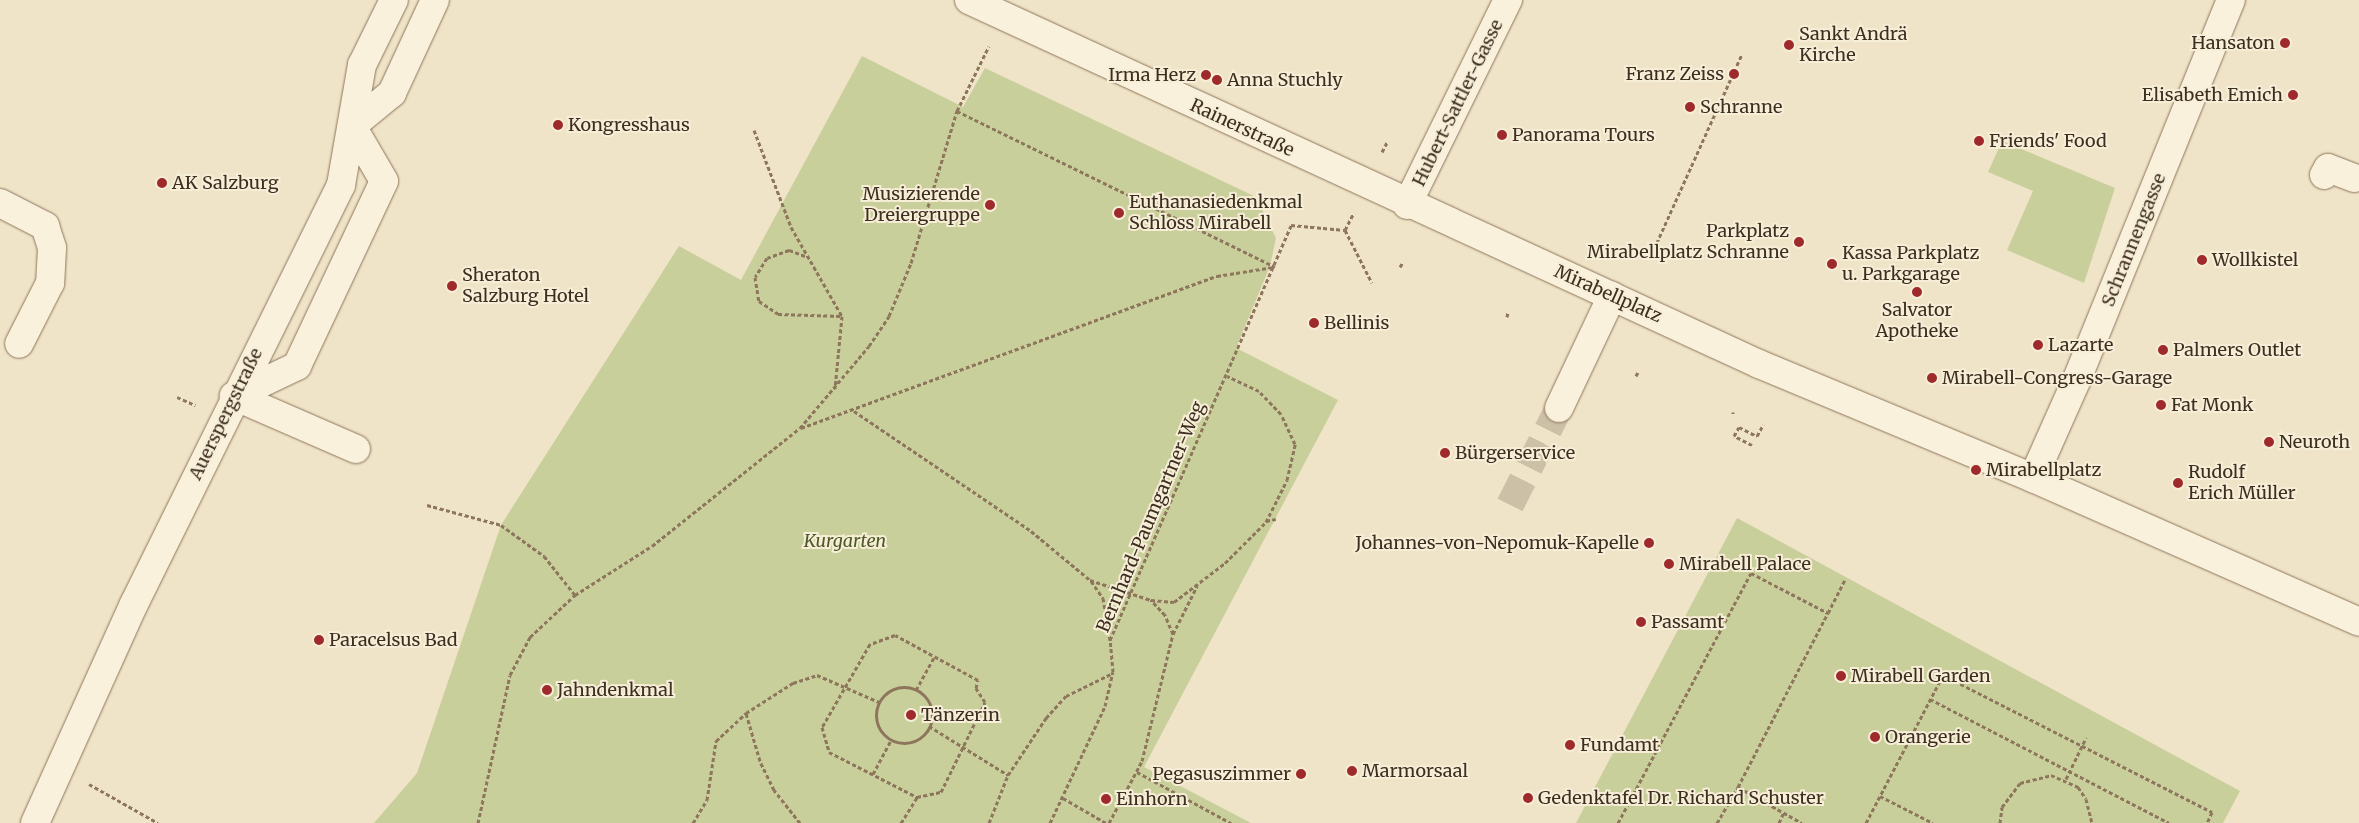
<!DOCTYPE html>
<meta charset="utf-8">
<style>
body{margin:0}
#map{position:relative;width:2359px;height:823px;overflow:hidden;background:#f0e4c8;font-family:Merriweather,serif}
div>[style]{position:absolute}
.green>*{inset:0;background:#c9cf9b}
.minor-tunnel>*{height:28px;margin-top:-14px;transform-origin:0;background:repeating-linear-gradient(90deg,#ccc0a6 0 28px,transparent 0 42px)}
.path>*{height:3px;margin-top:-1.5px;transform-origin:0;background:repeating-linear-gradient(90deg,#8d765c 0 4px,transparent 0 6.5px)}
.path>.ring{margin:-1.5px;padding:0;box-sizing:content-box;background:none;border:3px solid #8d765c;border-radius:50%}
.roads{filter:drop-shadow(0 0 1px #8d765c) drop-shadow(0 0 1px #8d765c)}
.minor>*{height:28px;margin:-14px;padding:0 14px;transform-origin:14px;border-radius:14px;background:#faf1dc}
.dots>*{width:14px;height:14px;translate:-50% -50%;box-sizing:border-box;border:2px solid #f7eed8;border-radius:50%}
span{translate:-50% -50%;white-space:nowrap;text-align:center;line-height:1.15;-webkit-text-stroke:4px #f7eed8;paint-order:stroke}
.poi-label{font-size:18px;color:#3d2e20}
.left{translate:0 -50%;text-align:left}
.right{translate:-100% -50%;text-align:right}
.street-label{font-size:18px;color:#3d2e20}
.park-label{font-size:18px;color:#4d5a26;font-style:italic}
</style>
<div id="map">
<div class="green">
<div style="clip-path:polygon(862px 56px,963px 107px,985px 68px,1256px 197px,1276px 238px,1270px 266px,1236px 348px,1338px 400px,1144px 767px,1251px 823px,374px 823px,417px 773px,501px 525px,679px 246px,741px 280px)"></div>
<div style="clip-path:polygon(2002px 141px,2115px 188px,2084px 283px,2007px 250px,2033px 191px,1988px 172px)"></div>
<div style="clip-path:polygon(1737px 518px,2240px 791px,2223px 823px,1576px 823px)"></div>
</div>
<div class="minor-tunnel">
<div style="left:1510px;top:505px;width:109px;rotate:-63.2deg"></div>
</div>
<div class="path">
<div style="left:957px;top:111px;width:354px;rotate:26.1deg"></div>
<div style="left:754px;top:130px;width:104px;rotate:69.1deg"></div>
<div style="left:791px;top:227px;width:103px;rotate:60.2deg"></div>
<div style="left:842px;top:316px;width:73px;rotate:95.5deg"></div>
<div style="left:1382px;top:152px;width:11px;rotate:-63deg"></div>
<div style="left:1345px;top:230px;width:18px;rotate:-63deg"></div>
<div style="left:1345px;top:230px;width:59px;rotate:63deg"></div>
<div style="left:1654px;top:249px;width:214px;rotate:-65.7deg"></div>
<div style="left:805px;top:256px;width:17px;rotate:-159deg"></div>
<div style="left:789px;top:250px;width:23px;rotate:160deg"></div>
<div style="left:767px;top:258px;width:22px;rotate:122deg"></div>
<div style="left:755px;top:277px;width:24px;rotate:81deg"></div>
<div style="left:759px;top:301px;width:23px;rotate:34deg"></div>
<div style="left:778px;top:314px;width:63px;rotate:1.8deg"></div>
<div style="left:1400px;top:267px;width:6px;rotate:-59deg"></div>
<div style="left:1507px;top:317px;width:5px;rotate:-79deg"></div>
<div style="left:1636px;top:376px;width:4px;rotate:-63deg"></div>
<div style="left:177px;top:397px;width:20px;rotate:24deg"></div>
<div style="left:854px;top:411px;width:214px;rotate:34.1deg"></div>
<div style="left:1031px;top:531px;width:77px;rotate:39.7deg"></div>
<div style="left:1090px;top:580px;width:64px;rotate:18.2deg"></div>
<div style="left:1151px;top:600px;width:23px;rotate:5deg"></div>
<div style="left:1174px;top:602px;width:64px;rotate:-37.4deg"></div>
<div style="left:1225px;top:563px;width:58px;rotate:-45deg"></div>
<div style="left:1266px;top:522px;width:47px;rotate:-63.4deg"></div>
<div style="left:1287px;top:480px;width:37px;rotate:-77deg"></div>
<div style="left:1295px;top:444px;width:33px;rotate:-115deg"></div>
<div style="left:1281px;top:414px;width:32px;rotate:-134deg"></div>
<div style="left:1259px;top:391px;width:35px;rotate:-155deg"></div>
<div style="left:1733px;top:414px;width:2px;rotate:-90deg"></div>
<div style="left:801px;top:428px;width:443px;rotate:-20.1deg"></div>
<div style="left:1217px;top:276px;width:58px;rotate:-9deg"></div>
<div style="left:1752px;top:445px;width:20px;rotate:-153deg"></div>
<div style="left:1734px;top:436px;width:10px;rotate:-61deg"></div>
<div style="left:1739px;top:427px;width:20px;rotate:27deg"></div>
<div style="left:1757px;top:436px;width:13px;rotate:-61deg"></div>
<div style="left:427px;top:505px;width:77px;rotate:15.1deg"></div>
<div style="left:501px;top:525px;width:53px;rotate:35.8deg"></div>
<div style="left:544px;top:556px;width:50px;rotate:51.5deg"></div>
<div style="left:1266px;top:521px;width:10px;rotate:-11deg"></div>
<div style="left:1091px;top:581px;width:21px;rotate:55deg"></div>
<div style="left:1103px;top:598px;width:43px;rotate:80.5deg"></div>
<div style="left:1173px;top:634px;width:54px;rotate:-63.4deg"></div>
<div class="ring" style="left:876px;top:687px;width:53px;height:53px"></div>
<div style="left:916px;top:690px;width:39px;rotate:-61deg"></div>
<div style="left:1930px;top:699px;width:269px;rotate:27.4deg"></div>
<div style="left:929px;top:726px;width:93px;rotate:31.8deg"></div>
<div style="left:1137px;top:772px;width:107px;rotate:28.5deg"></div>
<div style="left:873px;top:774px;width:38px;rotate:-62deg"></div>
<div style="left:2066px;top:779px;width:46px;rotate:-64deg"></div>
<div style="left:89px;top:784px;width:79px;rotate:29.5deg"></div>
<div style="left:1738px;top:787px;width:196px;rotate:-62.7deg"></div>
<div style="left:1880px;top:796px;width:59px;rotate:27deg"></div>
<div style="left:1063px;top:798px;width:50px;rotate:30.2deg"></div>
<div style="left:478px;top:823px;width:151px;rotate:-77.8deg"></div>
<div style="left:510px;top:675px;width:43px;rotate:-62.2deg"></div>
<div style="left:530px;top:637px;width:62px;rotate:-43deg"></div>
<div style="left:575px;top:595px;width:91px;rotate:-32.5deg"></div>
<div style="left:652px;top:546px;width:189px;rotate:-38.6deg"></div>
<div style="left:800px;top:428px;width:107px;rotate:-49.9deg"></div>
<div style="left:869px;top:346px;width:36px;rotate:-56deg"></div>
<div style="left:889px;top:316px;width:57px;rotate:-67.5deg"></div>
<div style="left:911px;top:263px;width:159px;rotate:-73.2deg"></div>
<div style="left:957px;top:111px;width:72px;rotate:-63.8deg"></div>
<div style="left:693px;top:823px;width:27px;rotate:-59deg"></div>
<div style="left:707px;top:800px;width:60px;rotate:-81.3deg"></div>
<div style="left:716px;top:741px;width:41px;rotate:-43deg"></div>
<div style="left:800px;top:823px;width:42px;rotate:-128.2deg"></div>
<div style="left:774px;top:790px;width:32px;rotate:-116deg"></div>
<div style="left:760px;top:761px;width:50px;rotate:-106.3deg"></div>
<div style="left:746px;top:713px;width:56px;rotate:-32.6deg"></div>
<div style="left:793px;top:683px;width:25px;rotate:-18deg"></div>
<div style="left:817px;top:675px;width:68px;rotate:23.5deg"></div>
<div style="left:901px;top:823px;width:31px;rotate:-58deg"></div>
<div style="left:917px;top:797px;width:25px;rotate:-12deg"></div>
<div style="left:941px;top:792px;width:100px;rotate:-63.9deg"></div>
<div style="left:985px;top:702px;width:17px;rotate:-123deg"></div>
<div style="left:976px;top:688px;width:8px;rotate:-76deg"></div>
<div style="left:978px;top:680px;width:94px;rotate:-151.5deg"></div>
<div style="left:895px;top:635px;width:27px;rotate:160deg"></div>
<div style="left:870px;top:644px;width:96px;rotate:120deg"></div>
<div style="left:822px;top:727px;width:26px;rotate:74deg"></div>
<div style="left:829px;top:752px;width:99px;rotate:27.1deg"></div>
<div style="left:989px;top:823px;width:52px;rotate:-68.4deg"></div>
<div style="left:1008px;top:775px;width:69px;rotate:-56.3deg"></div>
<div style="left:1046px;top:718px;width:30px;rotate:-48deg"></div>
<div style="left:1066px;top:696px;width:52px;rotate:-26.1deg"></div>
<div style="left:1050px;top:823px;width:129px;rotate:-64.8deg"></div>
<div style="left:1105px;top:706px;width:35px;rotate:-77deg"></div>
<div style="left:1113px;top:672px;width:32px;rotate:-95deg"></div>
<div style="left:1110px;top:640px;width:453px;rotate:-66.4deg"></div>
<div style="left:1291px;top:225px;width:54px;rotate:5.3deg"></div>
<div style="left:1109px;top:823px;width:70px;rotate:-62deg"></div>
<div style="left:1142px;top:761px;width:131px;rotate:-76.3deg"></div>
<div style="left:1173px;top:634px;width:21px;rotate:-113deg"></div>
<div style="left:1165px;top:615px;width:21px;rotate:-133deg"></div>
<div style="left:1618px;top:823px;width:283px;rotate:-62deg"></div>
<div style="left:1751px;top:573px;width:87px;rotate:27.5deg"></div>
<div style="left:1828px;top:613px;width:38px;rotate:-63deg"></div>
<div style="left:1717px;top:823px;width:42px;rotate:-59.7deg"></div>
<div style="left:1738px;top:787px;width:73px;rotate:29.4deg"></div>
<div style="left:1779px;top:823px;width:12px;rotate:-66deg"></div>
<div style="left:1866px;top:823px;width:167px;rotate:-62.5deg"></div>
<div style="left:1943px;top:675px;width:302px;rotate:27deg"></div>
<div style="left:2212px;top:812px;width:12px;rotate:114deg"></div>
<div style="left:2000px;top:823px;width:16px;rotate:-83deg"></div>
<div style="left:2002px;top:807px;width:30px;rotate:-53deg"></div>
<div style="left:2020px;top:783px;width:32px;rotate:-14deg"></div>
<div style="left:2051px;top:775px;width:30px;rotate:24deg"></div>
<div style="left:2078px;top:787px;width:14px;rotate:56deg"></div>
<div style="left:2086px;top:799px;width:25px;rotate:76deg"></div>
</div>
<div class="roads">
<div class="minor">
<div style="left:969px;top:0;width:870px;rotate:24.74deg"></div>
<div style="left:1759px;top:364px;width:297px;rotate:22.6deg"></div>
<div style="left:2033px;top:478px;width:356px;rotate:23.8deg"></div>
<div style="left:2324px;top:175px;width:8px;rotate:-60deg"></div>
<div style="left:2328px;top:168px;width:28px;rotate:21deg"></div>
<div style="left:0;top:203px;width:51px;rotate:27.1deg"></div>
<div style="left:45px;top:226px;width:23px;rotate:72deg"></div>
<div style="left:52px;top:248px;width:35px;rotate:93deg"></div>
<div style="left:50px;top:283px;width:68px;rotate:116.9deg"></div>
<div style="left:1407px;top:205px;width:229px;rotate:-63.8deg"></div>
<div style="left:234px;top:396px;width:70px;rotate:-25.5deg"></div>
<div style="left:297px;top:366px;width:204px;rotate:-64.8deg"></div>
<div style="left:384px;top:181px;width:64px;rotate:-120.2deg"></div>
<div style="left:352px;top:126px;width:52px;rotate:-39.5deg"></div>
<div style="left:392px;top:93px;width:102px;rotate:-65.2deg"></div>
<div style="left:234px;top:396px;width:133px;rotate:23.5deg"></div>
<div style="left:1559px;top:408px;width:124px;rotate:-64.7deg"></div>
<div style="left:2033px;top:478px;width:108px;rotate:-66deg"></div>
<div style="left:2077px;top:379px;width:409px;rotate:-67.9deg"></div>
<div style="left:35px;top:823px;width:240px;rotate:-65.7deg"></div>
<div style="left:134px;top:604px;width:467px;rotate:-63.7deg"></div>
<div style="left:341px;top:185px;width:122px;rotate:-80.1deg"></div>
<div style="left:362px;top:65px;width:72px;rotate:-63.8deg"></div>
</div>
</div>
<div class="dots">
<div style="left:2285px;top:43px;background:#9e2a2b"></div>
<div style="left:1789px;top:45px;background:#9e2a2b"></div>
<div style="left:1734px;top:74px;background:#9e2a2b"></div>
<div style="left:1206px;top:75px;background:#9e2a2b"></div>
<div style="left:1217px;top:80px;background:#9e2a2b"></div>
<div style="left:2293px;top:95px;background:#9e2a2b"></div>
<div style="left:1690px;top:107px;background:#9e2a2b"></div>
<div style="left:558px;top:125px;background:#9e2a2b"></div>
<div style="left:1502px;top:135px;background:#9e2a2b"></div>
<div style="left:1979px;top:141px;background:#9e2a2b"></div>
<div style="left:162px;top:183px;background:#9e2a2b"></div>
<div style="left:990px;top:205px;background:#9e2a2b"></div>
<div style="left:1119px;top:213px;background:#9e2a2b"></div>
<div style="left:1799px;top:242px;background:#9e2a2b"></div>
<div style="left:2202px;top:260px;background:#9e2a2b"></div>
<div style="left:1832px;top:264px;background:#9e2a2b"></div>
<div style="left:452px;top:286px;background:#9e2a2b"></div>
<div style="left:1917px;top:292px;background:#9e2a2b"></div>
<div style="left:1314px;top:323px;background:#9e2a2b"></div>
<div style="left:2038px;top:345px;background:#9e2a2b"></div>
<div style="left:2163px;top:350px;background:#9e2a2b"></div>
<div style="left:1932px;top:378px;background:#9e2a2b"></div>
<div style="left:2161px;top:405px;background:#9e2a2b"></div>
<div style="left:2269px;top:442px;background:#9e2a2b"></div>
<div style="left:1445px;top:453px;background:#9e2a2b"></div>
<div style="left:1976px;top:470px;background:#9e2a2b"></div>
<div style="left:2178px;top:483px;background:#9e2a2b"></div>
<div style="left:1649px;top:543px;background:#9e2a2b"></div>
<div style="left:1669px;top:564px;background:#9e2a2b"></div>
<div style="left:1641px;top:622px;background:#9e2a2b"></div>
<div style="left:319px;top:640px;background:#9e2a2b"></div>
<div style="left:1841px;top:676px;background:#9e2a2b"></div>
<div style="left:547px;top:690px;background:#9e2a2b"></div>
<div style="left:911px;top:715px;background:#9e2a2b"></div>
<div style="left:1875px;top:737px;background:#9e2a2b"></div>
<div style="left:1570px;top:745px;background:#9e2a2b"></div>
<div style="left:1352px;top:771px;background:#9e2a2b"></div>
<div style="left:1301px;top:774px;background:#9e2a2b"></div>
<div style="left:1528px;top:798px;background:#9e2a2b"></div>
<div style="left:1106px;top:799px;background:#9e2a2b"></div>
</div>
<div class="poi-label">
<span class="left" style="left:1799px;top:45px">Sankt Andrä<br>Kirche</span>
<span class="right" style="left:2275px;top:43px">Hansaton</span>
<span class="right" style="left:1724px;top:74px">Franz Zeiss</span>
<span class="right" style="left:1196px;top:75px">Irma Herz</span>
<span class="left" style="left:1227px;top:80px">Anna Stuchly</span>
<span class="right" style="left:2283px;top:95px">Elisabeth Emich</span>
<span class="left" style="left:1700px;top:107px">Schranne</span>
<span class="left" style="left:568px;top:125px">Kongresshaus</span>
<span class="left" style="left:1512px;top:135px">Panorama Tours</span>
<span class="left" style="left:1989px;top:141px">Friends' Food</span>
<span class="left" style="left:172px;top:183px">AK Salzburg</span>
<span class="right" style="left:980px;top:205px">Musizierende<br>Dreiergruppe</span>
<span class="left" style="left:1129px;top:213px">Euthanasiedenkmal<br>Schloss Mirabell</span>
<span class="right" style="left:1789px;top:242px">Parkplatz<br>Mirabellplatz Schranne</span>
<span class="left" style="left:1842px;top:264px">Kassa Parkplatz<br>u. Parkgarage</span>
<span class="left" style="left:2212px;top:260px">Wollkistel</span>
<span class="left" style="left:462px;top:286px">Sheraton<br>Salzburg Hotel</span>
<span style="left:1917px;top:321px">Salvator<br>Apotheke</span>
<span class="left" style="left:1324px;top:323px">Bellinis</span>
<span class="left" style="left:2048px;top:345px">Lazarte</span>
<span class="left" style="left:2173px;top:350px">Palmers Outlet</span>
<span class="left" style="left:1942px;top:378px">Mirabell-Congress-Garage</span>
<span class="left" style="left:2171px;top:405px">Fat Monk</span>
<span class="left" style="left:2279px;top:442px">Neuroth</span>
<span class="left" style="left:1455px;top:453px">Bürgerservice</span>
<span class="left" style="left:1986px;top:470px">Mirabellplatz</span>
<span class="left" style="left:2188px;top:483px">Rudolf<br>Erich Müller</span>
<span class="right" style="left:1639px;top:543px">Johannes-von-Nepomuk-Kapelle</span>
<span class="left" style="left:1679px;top:564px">Mirabell Palace</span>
<span class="left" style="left:1651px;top:622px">Passamt</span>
<span class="left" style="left:329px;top:640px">Paracelsus Bad</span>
<span class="left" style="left:1851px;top:676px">Mirabell Garden</span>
<span class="left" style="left:557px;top:690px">Jahndenkmal</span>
<span class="left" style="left:921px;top:715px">Tänzerin</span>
<span class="left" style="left:1885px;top:737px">Orangerie</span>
<span class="left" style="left:1580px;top:745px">Fundamt</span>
<span class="left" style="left:1362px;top:771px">Marmorsaal</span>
<span class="right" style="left:1291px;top:774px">Pegasuszimmer</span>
<span class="left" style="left:1538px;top:798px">Gedenktafel Dr. Richard Schuster</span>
<span class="left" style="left:1116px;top:799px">Einhorn</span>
</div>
<div class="street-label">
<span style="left:1458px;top:103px;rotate:-64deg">Hubert-Sattler-Gasse</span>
<span style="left:1242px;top:128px;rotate:25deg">Rainerstraße</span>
<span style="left:2134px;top:240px;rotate:-68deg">Schrannengasse</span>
<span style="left:1608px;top:294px;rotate:24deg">Mirabellplatz</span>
<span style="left:226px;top:414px;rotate:-64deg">Auerspergstraße</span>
<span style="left:1151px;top:517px;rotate:-67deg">Bernhard-Paumgartner-Weg</span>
</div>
<div class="park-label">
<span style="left:845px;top:541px">Kurgarten</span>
</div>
</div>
